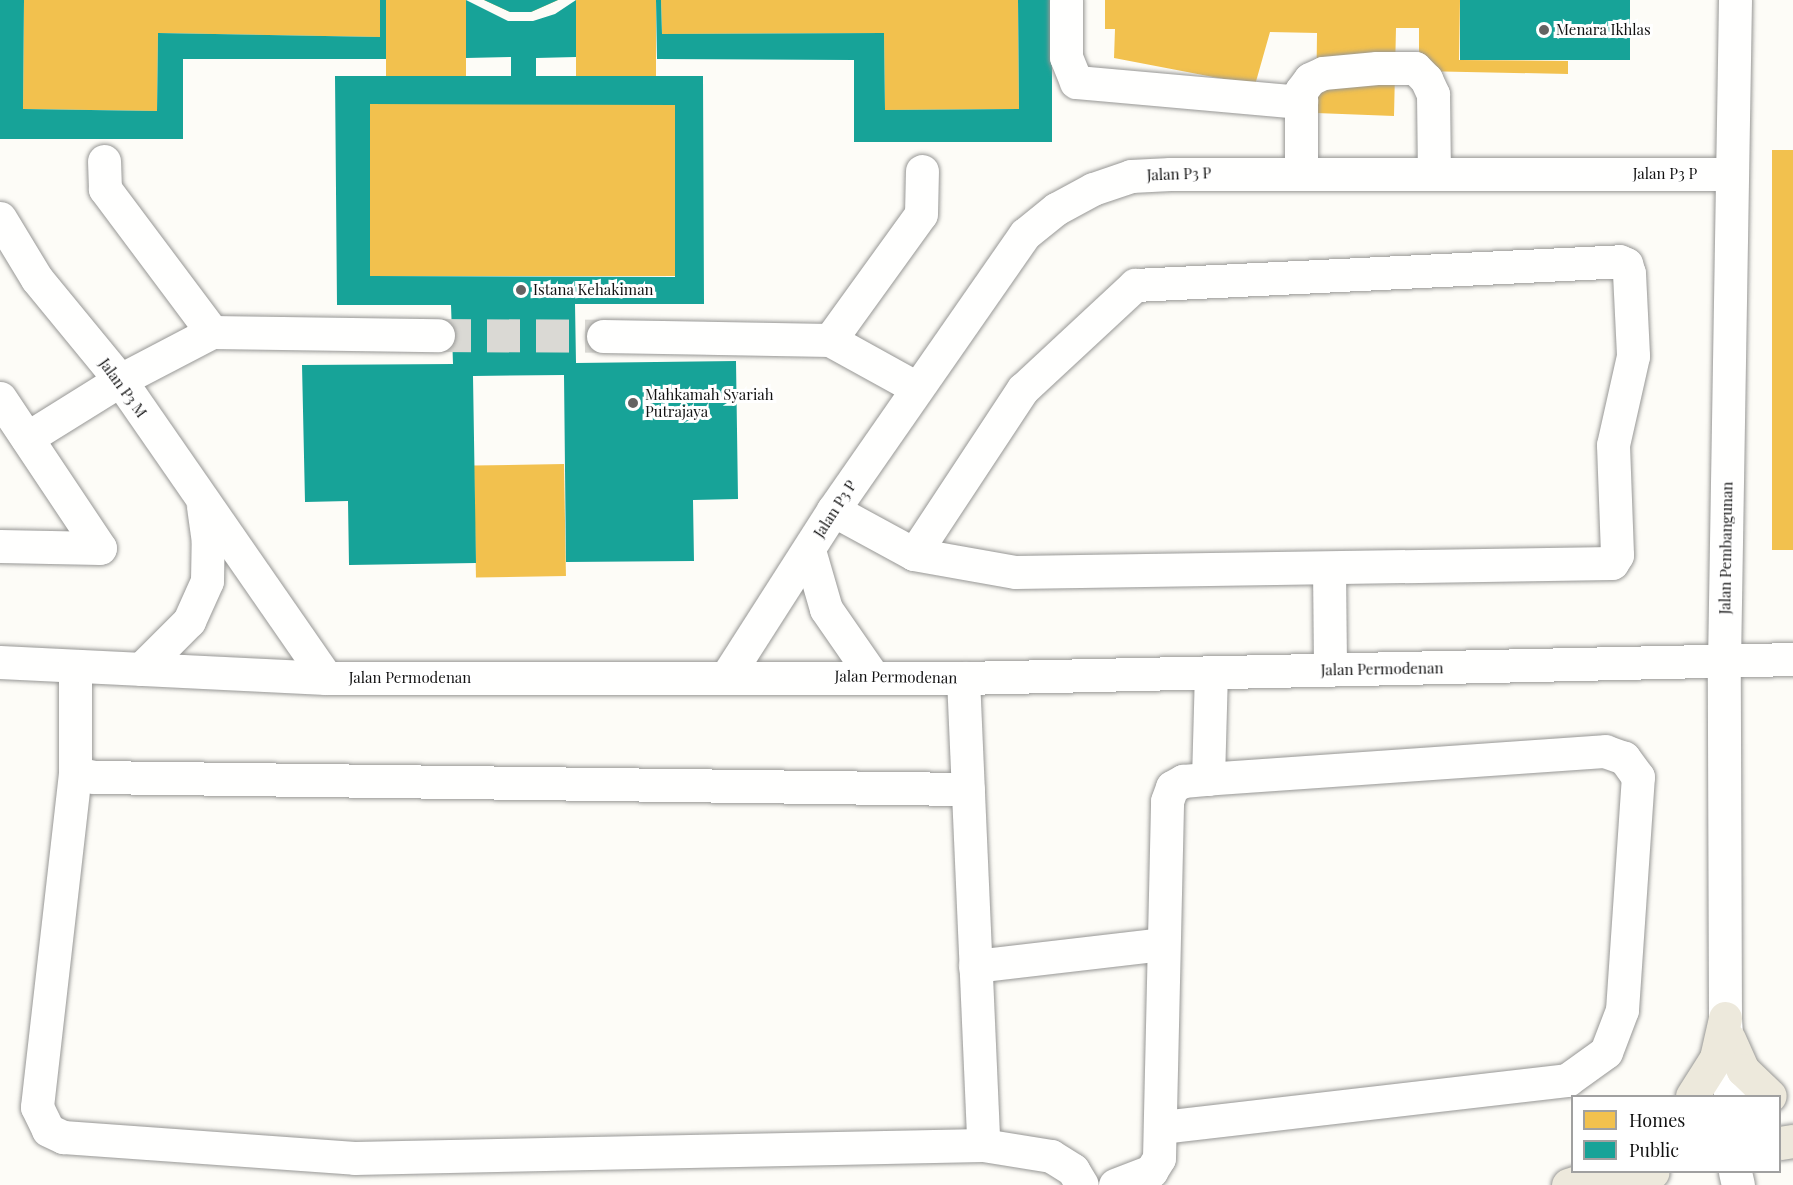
<!DOCTYPE html>
<style>
body{margin:0}
#map{position:relative;width:1793px;height:1185px;overflow:hidden;background:#fdfcf7;font-family:"Playfair Display",serif}
div>[style]{position:absolute}
.homes>*{inset:0;background:#f2c14e;transform-origin:0 0}
.public>*{inset:0;background:#17a398;transform-origin:0 0}
.minor-tunnel>*{height:33px;margin-top:-16.5px;transform-origin:0;background:repeating-linear-gradient(90deg,#dad9d4 0 33px,transparent 0 49px)}
.roads{filter:drop-shadow(0 0 2px #979795) drop-shadow(0 0 2px #979795)}
.minor>*{height:33px;margin:-16.5px;padding:0 16.5px;transform-origin:16.5px;border-radius:16.5px;background:#fffffe}
.major>*{height:33px;margin:-16.5px;padding:0 16.5px;transform-origin:16.5px;border-radius:16.5px;background:#ede9dc}
.dots>*{width:16px;height:16px;translate:-50% -50%;box-sizing:border-box;border:3px solid #fff;border-radius:50%}
span{translate:-50% -50%;white-space:nowrap;text-align:center;line-height:1.15;-webkit-text-stroke:6px #fff;paint-order:stroke}
.poi-label{font-size:15px;color:#111}
.left{translate:0 -50%;text-align:left}
.street-label{font-size:15px;color:#111}
.legend{position:absolute;left:1571px;top:1095px;width:210px;height:78px;box-sizing:border-box;background:#fff;border:2px solid #a0a0a0;margin:0;padding:8px 10px;list-style:none;font-size:18px;color:#111}
.legend li{display:flex;align-items:center;gap:12px;height:30px}
.legend b{width:30px;border:2px solid #a0a0a0}
</style>
<div id="map">
<div class="homes">
<div style="clip-path:polygon(24px 0,380px 0,380px 37px,158px 33px,157px 111px,23px 109px)"></div>
<div style="left:386px;top:0;width:80px;height:76px"></div>
<div style="clip-path:polygon(484px 0,558px 0,531px 12px,510px 12px)"></div>
<div style="left:576px;top:0;width:80px;height:76px"></div>
<div style="clip-path:polygon(661px 0,1018px 0,1019px 109px,885px 110px,884px 33px,662px 34px)"></div>
<div style="clip-path:polygon(1105px 0,1460px 0,1459px 60px,1568px 61px,1568px 74px,1419px 71px,1419px 28px,1396px 28px,1394px 116px,1316px 113px,1317px 33px,1270px 32px,1255px 85px,1114px 58px,1115px 29px,1105px 29px)"></div>
<div style="left:370px;top:104px;width:305px;height:172px"></div>
<div style="left:1772px;top:150px;width:21px;height:400px"></div>
<div style="clip-path:polygon(717px 381px,719px 481px,678px 481px,676px 544px,601px 542px,602px 482px,587px 482px,585px 383px,636px 432px,668px 431px)"></div>
<div style="clip-path:polygon(452px 386px,454px 485px,439px 485px,442px 546px,366px 549px,363px 486px,322px 487px,320px 387px)"></div>
<div style="left:564px;top:464px;width:112px;height:90px;rotate:89deg"></div>
</div>
<div class="public">
<div style="clip-path:polygon(0 0,24px 0,23px 109px,157px 111px,158px 33px,380px 37px,380px 0,386px 0,386px 59px,183px 59px,183px 139px,0 139px)"></div>
<div style="clip-path:polygon(evenodd,466px 0,508px 21px,533px 21px,555px 14px,576px 0,576px 57px,536px 58px,536px 76px,703px 76px,704px 304px,575px 304px,576px 363px,736px 361px,738px 499px,693px 500px,694px 561px,566px 562px,564px 375px,473px 376px,476px 563px,349px 565px,348px 501px,305px 502px,302px 365px,453px 364px,451px 305px,337px 305px,335px 76px,511px 76px,511px 57px,466px 58px,466px 0,370px 104px,675px 105px,675px 277px,370px 276px,370px 104px)"></div>
<div style="clip-path:polygon(484px 0,558px 0,531px 12px,510px 12px)"></div>
<div style="clip-path:polygon(656px 0,661px 0,662px 34px,884px 33px,885px 110px,1019px 109px,1018px 0,1052px 0,1052px 142px,854px 142px,854px 60px,657px 59px)"></div>
<div style="left:1460px;top:0;width:170px;height:60px"></div>
</div>
<div class="minor-tunnel">
<div style="left:438px;top:335px;width:165px;rotate:0.3deg"></div>
</div>
<div class="roads">
<div class="minor">
<div style="left:1066px;top:0;width:57px;rotate:90deg"></div>
<div style="left:1066px;top:57px;width:27px;rotate:68deg"></div>
<div style="left:1076px;top:82px;width:226px;rotate:5.1deg"></div>
<div style="left:1301px;top:173px;width:82px;rotate:-90deg"></div>
<div style="left:1301px;top:91px;width:15px;rotate:-53deg"></div>
<div style="left:1310px;top:79px;width:14px;rotate:-25deg"></div>
<div style="left:1323px;top:73px;width:54px;rotate:-5.3deg"></div>
<div style="left:1377px;top:68px;width:38px"></div>
<div style="left:1415px;top:68px;width:16px;rotate:45deg"></div>
<div style="left:1426px;top:79px;width:17px;rotate:65deg"></div>
<div style="left:1433px;top:94px;width:78px;rotate:89.3deg"></div>
<div style="left:0;top:218px;width:71px;rotate:58.8deg"></div>
<div style="left:37px;top:279px;width:131px;rotate:50.6deg"></div>
<div style="left:120px;top:380px;width:362px;rotate:55.3deg"></div>
<div style="left:1619px;top:261px;width:8px;rotate:23deg"></div>
<div style="left:1626px;top:264px;width:9px;rotate:72deg"></div>
<div style="left:1629px;top:273px;width:83px;rotate:87.2deg"></div>
<div style="left:1633px;top:356px;width:91px;rotate:102.7deg"></div>
<div style="left:1613px;top:445px;width:110px;rotate:87.9deg"></div>
<div style="left:1617px;top:555px;width:9px;rotate:122deg"></div>
<div style="left:1612px;top:563px;width:597px;rotate:179.14deg"></div>
<div style="left:1015px;top:572px;width:103px;rotate:-169.9deg"></div>
<div style="left:914px;top:554px;width:198px;rotate:-56.6deg"></div>
<div style="left:1023px;top:389px;width:153px;rotate:-42.9deg"></div>
<div style="left:1135px;top:285px;width:485px;rotate:-2.8deg"></div>
<div style="left:212px;top:332px;width:226px;rotate:0.8deg"></div>
<div style="left:603px;top:336px;width:227px;rotate:1deg"></div>
<div style="left:830px;top:340px;width:99px;rotate:28.9deg"></div>
<div style="left:830px;top:340px;width:155px;rotate:-54.2deg"></div>
<div style="left:921px;top:214px;width:43px;rotate:-88.7deg"></div>
<div style="left:0;top:398px;width:180px;rotate:56.3deg"></div>
<div style="left:100px;top:548px;width:100px;rotate:-178.9deg"></div>
<div style="left:27px;top:438px;width:110px;rotate:-31.9deg"></div>
<div style="left:120px;top:380px;width:104px;rotate:-27.6deg"></div>
<div style="left:212px;top:332px;width:179px;rotate:-126.8deg"></div>
<div style="left:105px;top:189px;width:28px;rotate:-92deg"></div>
<div style="left:833px;top:510px;width:92px;rotate:28.5deg"></div>
<div style="left:809px;top:550px;width:61px;rotate:73.9deg"></div>
<div style="left:826px;top:609px;width:83px;rotate:55.3deg"></div>
<div style="left:1329px;top:569px;width:101px;rotate:89.4deg"></div>
<div style="left:0;top:662px;width:326px;rotate:2.8deg"></div>
<div style="left:326px;top:678px;width:637px"></div>
<div style="left:963px;top:678px;width:830px;rotate:-1.31deg"></div>
<div style="left:75px;top:666px;width:107px;rotate:90deg"></div>
<div style="left:75px;top:773px;width:19px;rotate:12deg"></div>
<div style="left:94px;top:777px;width:874px;rotate:0.79deg"></div>
<div style="left:141px;top:669px;width:68px;rotate:-45deg"></div>
<div style="left:189px;top:621px;width:44px;rotate:-65.8deg"></div>
<div style="left:207px;top:581px;width:39px;rotate:-89deg"></div>
<div style="left:208px;top:542px;width:36px;rotate:-98deg"></div>
<div style="left:727px;top:676px;width:197px;rotate:-57.4deg"></div>
<div style="left:833px;top:510px;width:336px;rotate:-55.2deg"></div>
<div style="left:1025px;top:234px;width:40px;rotate:-39deg"></div>
<div style="left:1056px;top:209px;width:42px;rotate:-28.4deg"></div>
<div style="left:1093px;top:189px;width:40px;rotate:-18.9deg"></div>
<div style="left:1131px;top:176px;width:39px;rotate:-3deg"></div>
<div style="left:1170px;top:174px;width:562px"></div>
<div style="left:963px;top:678px;width:467px;rotate:87.5deg"></div>
<div style="left:75px;top:773px;width:336px;rotate:96.5deg"></div>
<div style="left:37px;top:1107px;width:25px;rotate:64deg"></div>
<div style="left:48px;top:1130px;width:17px;rotate:25deg"></div>
<div style="left:63px;top:1137px;width:292px;rotate:4.1deg"></div>
<div style="left:354px;top:1158px;width:629px;rotate:-1.18deg"></div>
<div style="left:983px;top:1145px;width:69px;rotate:9.2deg"></div>
<div style="left:1051px;top:1156px;width:26px;rotate:32deg"></div>
<div style="left:1073px;top:1170px;width:17px;rotate:59deg"></div>
<div style="left:975px;top:966px;width:189px;rotate:-6.7deg"></div>
<div style="left:1730px;top:1096px;width:78px;rotate:-93.7deg"></div>
<div style="left:1725px;top:1018px;width:355px;rotate:-90.2deg"></div>
<div style="left:1724px;top:663px;width:663px;rotate:-89.05deg"></div>
<div style="left:1162px;top:1127px;width:408px;rotate:-6.6deg"></div>
<div style="left:1567px;top:1080px;width:48px;rotate:-35.7deg"></div>
<div style="left:1606px;top:1052px;width:45px;rotate:-69.1deg"></div>
<div style="left:1622px;top:1010px;width:234px;rotate:-86.1deg"></div>
<div style="left:1638px;top:777px;width:24px;rotate:-126deg"></div>
<div style="left:1624px;top:758px;width:20px;rotate:-160deg"></div>
<div style="left:1605px;top:751px;width:398px;rotate:176deg"></div>
<div style="left:1208px;top:779px;width:105px;rotate:-88.4deg"></div>
<div style="left:1735px;top:1172px;width:13px;rotate:77deg"></div>
<div style="left:1115px;top:1185px;width:39px;rotate:-21deg"></div>
<div style="left:1151px;top:1171px;width:15px;rotate:-58deg"></div>
<div style="left:1159px;top:1158px;width:357px;rotate:-88.7deg"></div>
<div style="left:1167px;top:801px;width:15px;rotate:-70deg"></div>
<div style="left:1172px;top:787px;width:13px;rotate:-29deg"></div>
<div style="left:1183px;top:781px;width:25px;rotate:-5deg"></div>
</div>
<div class="major">
<div style="left:1729px;top:1039px;width:34px;rotate:66deg"></div>
<div style="left:1743px;top:1070px;width:37px;rotate:44deg"></div>
<div style="left:1692px;top:1096px;width:45px;rotate:-57.7deg"></div>
<div style="left:1716px;top:1058px;width:41px;rotate:-77.3deg"></div>
<div style="left:1780px;top:1143px;width:13px;rotate:-9deg"></div>
<div style="left:1568px;top:1185px;width:42px;rotate:-18deg"></div>
<div style="left:1597px;top:1185px;width:57px;rotate:-13.1deg"></div>
</div>
</div>
<div class="dots">
<div style="left:1544px;top:30px;background:#646362"></div>
<div style="left:521px;top:290px;background:#646362"></div>
<div style="left:633px;top:403px;background:#646362"></div>
</div>
<div class="poi-label">
<span class="left" style="left:1556px;top:30px">Menara Ikhlas</span>
<span class="left" style="left:533px;top:290px">Istana Kehakiman</span>
<span class="left" style="left:645px;top:403px">Mahkamah Syariah<br>Putrajaya</span>
</div>
<div class="street-label">
<span style="left:1179px;top:174px;rotate:-2deg">Jalan P3 P</span>
<span style="left:1665px;top:174px">Jalan P3 P</span>
<span style="left:123px;top:388px;rotate:54deg">Jalan P3 M</span>
<span style="left:835px;top:509px;rotate:-57deg">Jalan P3 P</span>
<span style="left:1726px;top:548px;rotate:-89deg">Jalan Pembangunan</span>
<span style="left:1382px;top:669px;rotate:-1deg">Jalan Permodenan</span>
<span style="left:896px;top:677px;rotate:1deg">Jalan Permodenan</span>
<span style="left:410px;top:678px">Jalan Permodenan</span>
</div>
<ul class="legend">
<li><b style="height:16px;background:#f2c14e"></b>Homes</li>
<li><b style="height:16px;background:#17a398"></b>Public</li>
</ul>
</div>
